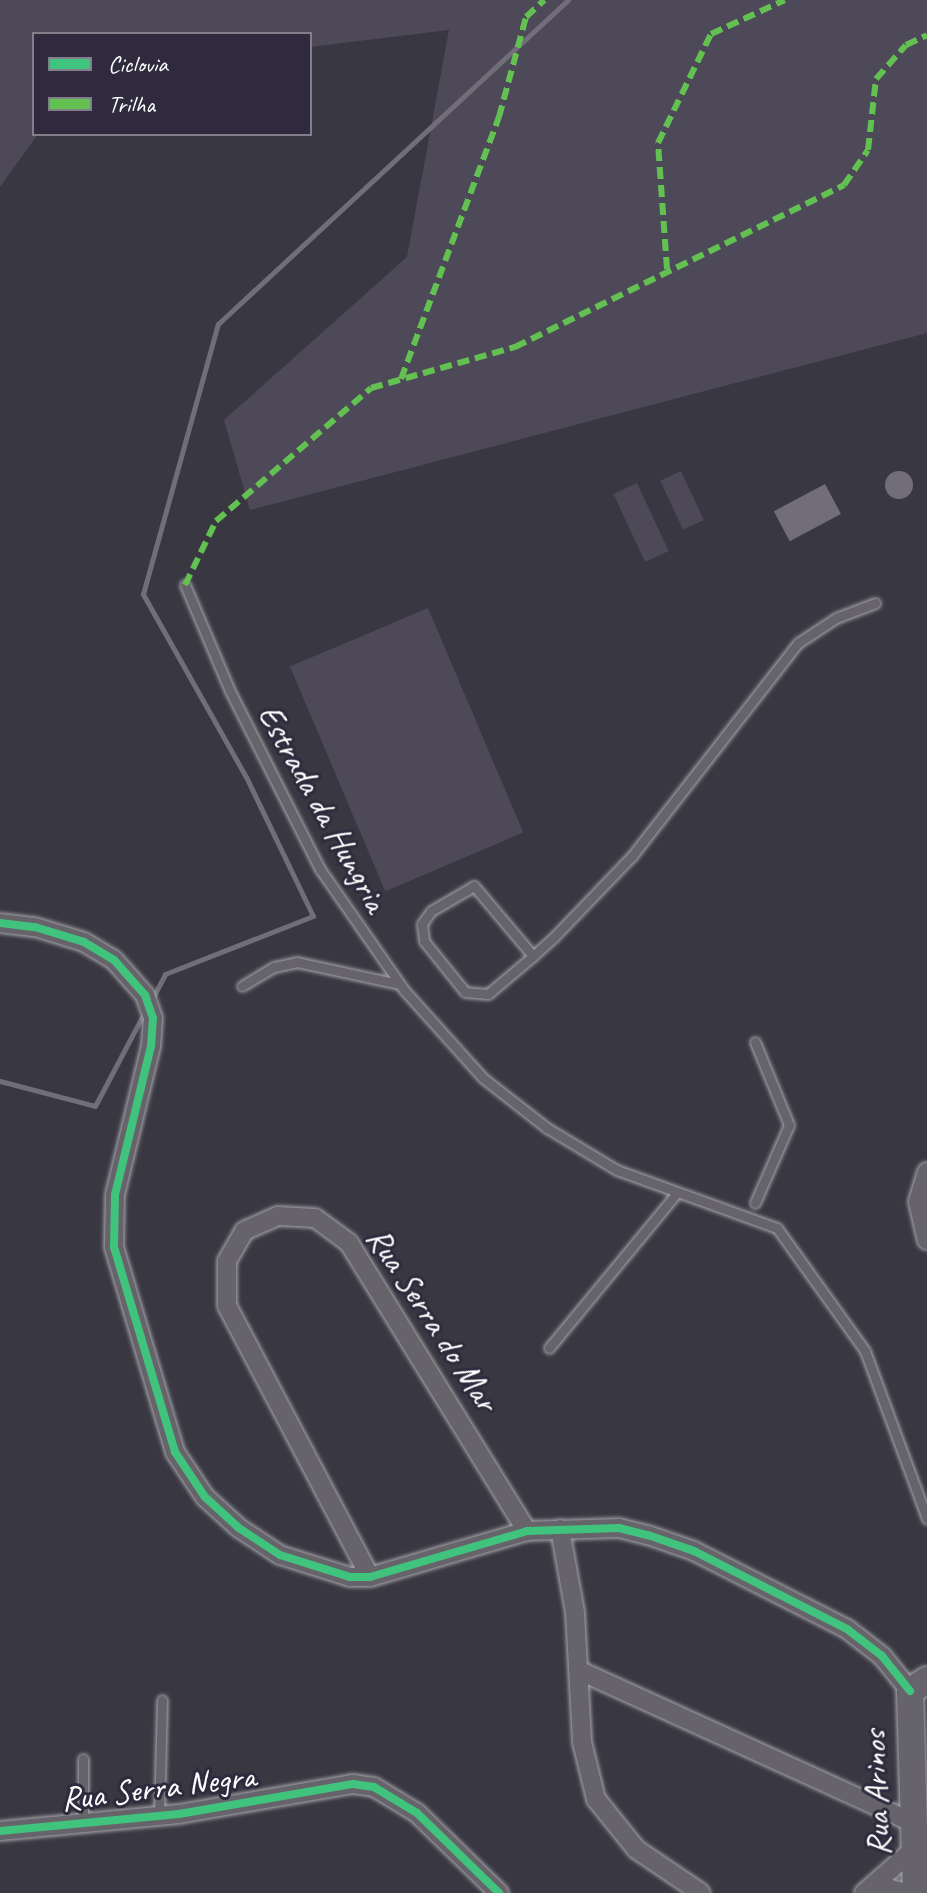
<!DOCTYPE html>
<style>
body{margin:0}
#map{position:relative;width:927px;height:1893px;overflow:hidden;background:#393741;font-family:Caveat,sans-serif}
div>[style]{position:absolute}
.green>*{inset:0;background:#4e4958;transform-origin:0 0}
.water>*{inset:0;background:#716e79;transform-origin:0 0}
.round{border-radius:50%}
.stream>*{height:5px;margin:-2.5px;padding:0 2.5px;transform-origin:2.5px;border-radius:2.5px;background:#716e79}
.roads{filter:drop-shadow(0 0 2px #a6a5aa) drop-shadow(0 0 2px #a6a5aa)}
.lane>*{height:9px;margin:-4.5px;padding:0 4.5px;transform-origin:4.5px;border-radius:4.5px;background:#66646a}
.street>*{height:18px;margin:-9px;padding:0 9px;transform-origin:9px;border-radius:9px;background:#66646a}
.secondary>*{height:26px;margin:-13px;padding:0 13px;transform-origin:13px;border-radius:13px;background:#66646a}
.quiet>*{height:6px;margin-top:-3px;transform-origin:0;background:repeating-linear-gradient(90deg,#63c152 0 12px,transparent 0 18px)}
.cycleway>*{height:8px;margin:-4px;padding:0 4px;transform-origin:4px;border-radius:4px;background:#40c37c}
span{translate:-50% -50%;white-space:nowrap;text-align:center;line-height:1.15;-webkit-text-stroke:6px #2f2a3d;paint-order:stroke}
.street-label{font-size:34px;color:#fff}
.legend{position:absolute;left:32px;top:32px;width:280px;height:104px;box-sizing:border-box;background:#2f2a3d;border:2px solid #827f8b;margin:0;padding:10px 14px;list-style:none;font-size:24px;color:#fff}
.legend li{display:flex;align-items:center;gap:16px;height:40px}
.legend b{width:40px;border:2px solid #827f8b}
</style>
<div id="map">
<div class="green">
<div style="clip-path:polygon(0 0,927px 0,927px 333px,250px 510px,224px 420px,407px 257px,449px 30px,310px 47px,310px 34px,34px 34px,38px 134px,0 187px)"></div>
<div style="left:681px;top:471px;width:54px;height:23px;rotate:65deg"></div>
<div style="left:637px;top:483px;width:75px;height:26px;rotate:65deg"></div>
<div style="left:428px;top:608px;width:244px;height:150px;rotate:67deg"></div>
</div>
<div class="water">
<div class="round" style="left:885px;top:471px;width:28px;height:28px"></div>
<div style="left:825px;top:484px;width:34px;height:58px;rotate:62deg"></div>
</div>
<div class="stream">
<div style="left:153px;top:997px;width:26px;rotate:-62deg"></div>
<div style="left:165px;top:974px;width:159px;rotate:-21.4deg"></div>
<div style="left:313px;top:916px;width:154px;rotate:-115.7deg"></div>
<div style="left:246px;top:777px;width:210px;rotate:-119.4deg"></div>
<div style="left:143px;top:594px;width:280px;rotate:-74.5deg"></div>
<div style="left:218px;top:324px;width:477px;rotate:-42.8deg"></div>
<div style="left:0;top:1081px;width:98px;rotate:14.7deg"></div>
<div style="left:95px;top:1106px;width:105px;rotate:-62.2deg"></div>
</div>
<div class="roads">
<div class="lane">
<div style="left:185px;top:585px;width:115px;rotate:67deg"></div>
<div style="left:230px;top:691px;width:199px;rotate:63.2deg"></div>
<div style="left:320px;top:869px;width:147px;rotate:55.2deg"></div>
<div style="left:404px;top:990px;width:118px;rotate:48.1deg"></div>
<div style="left:483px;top:1078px;width:81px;rotate:38deg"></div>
<div style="left:547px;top:1128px;width:82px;rotate:31deg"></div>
<div style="left:617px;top:1170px;width:170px;rotate:19.9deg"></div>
<div style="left:777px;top:1228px;width:151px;rotate:54.4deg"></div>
<div style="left:865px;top:1351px;width:179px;rotate:69.7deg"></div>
<div style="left:533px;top:956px;width:92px;rotate:-130.1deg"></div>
<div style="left:474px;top:886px;width:50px;rotate:149.8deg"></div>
<div style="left:431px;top:911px;width:16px;rotate:125deg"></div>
<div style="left:422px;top:924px;width:17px;rotate:83deg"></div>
<div style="left:424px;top:941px;width:65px;rotate:51.2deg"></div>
<div style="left:465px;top:992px;width:23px;rotate:5deg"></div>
<div style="left:488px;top:994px;width:59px;rotate:-40.2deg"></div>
<div style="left:533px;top:956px;width:27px;rotate:-42deg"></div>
<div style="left:553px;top:938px;width:114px;rotate:-46.1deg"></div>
<div style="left:632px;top:856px;width:270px;rotate:-52.1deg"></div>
<div style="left:798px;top:643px;width:45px;rotate:-33.3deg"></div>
<div style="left:836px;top:618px;width:42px;rotate:-21deg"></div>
<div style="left:242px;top:986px;width:37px;rotate:-31deg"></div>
<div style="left:274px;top:967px;width:24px;rotate:-12deg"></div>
<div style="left:297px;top:962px;width:104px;rotate:12.2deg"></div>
<div style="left:755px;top:1042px;width:90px;rotate:67.7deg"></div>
<div style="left:789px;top:1125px;width:85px;rotate:113.6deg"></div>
<div style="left:549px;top:1348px;width:198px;rotate:-50.5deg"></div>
<div style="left:159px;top:1816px;width:116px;rotate:-88.5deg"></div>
<div style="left:83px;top:1823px;width:64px;rotate:-90deg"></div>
</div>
<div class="street">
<div style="left:0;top:923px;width:35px;rotate:7deg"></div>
<div style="left:35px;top:927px;width:51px;rotate:17deg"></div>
<div style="left:84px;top:942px;width:35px;rotate:31deg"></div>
<div style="left:114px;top:960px;width:47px;rotate:48.5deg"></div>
<div style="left:145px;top:995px;width:24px;rotate:71deg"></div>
<div style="left:153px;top:1018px;width:28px;rotate:94deg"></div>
<div style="left:151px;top:1046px;width:153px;rotate:103.6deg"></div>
<div style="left:115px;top:1195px;width:52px;rotate:91.1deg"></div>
<div style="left:114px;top:1247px;width:214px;rotate:73.4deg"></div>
<div style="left:175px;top:1452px;width:54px;rotate:56.3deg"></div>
<div style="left:205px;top:1497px;width:46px;rotate:42.4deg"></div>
<div style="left:239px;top:1528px;width:49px;rotate:33.4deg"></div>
<div style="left:280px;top:1555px;width:73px;rotate:17.4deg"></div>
<div style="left:350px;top:1577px;width:20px"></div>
<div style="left:370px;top:1577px;width:164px;rotate:-16.3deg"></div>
<div style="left:527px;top:1531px;width:92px;rotate:-1.9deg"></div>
<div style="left:619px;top:1528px;width:30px;rotate:14deg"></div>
<div style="left:648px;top:1535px;width:49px;rotate:19.2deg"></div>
<div style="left:694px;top:1551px;width:172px;rotate:27deg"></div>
<div style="left:847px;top:1629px;width:44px;rotate:37.6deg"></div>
<div style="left:882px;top:1656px;width:45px;rotate:51.3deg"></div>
<div style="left:927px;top:1172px;width:31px;rotate:107deg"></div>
<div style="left:918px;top:1202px;width:39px;rotate:77deg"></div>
<div style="left:560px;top:1529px;width:84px;rotate:79.8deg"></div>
<div style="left:575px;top:1612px;width:130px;rotate:86.9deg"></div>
<div style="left:582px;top:1742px;width:59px;rotate:76.2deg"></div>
<div style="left:596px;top:1799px;width:64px;rotate:51.3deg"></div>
<div style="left:636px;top:1849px;width:78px;rotate:34.1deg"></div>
<div style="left:370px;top:1577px;width:306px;rotate:-117.8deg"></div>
<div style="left:227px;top:1306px;width:45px;rotate:-90deg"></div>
<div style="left:227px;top:1261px;width:34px;rotate:-60deg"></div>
<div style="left:244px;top:1231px;width:37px;rotate:-24deg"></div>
<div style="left:278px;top:1216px;width:37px;rotate:3deg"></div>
<div style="left:315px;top:1218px;width:42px;rotate:36.3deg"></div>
<div style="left:349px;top:1243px;width:339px;rotate:58.3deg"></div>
<div style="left:578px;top:1670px;width:365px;rotate:24.5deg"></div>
<div style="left:0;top:1831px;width:180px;rotate:-5.4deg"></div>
<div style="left:179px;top:1814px;width:177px;rotate:-9.8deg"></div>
<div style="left:353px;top:1784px;width:21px;rotate:8deg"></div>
<div style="left:374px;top:1787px;width:50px;rotate:31.2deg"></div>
<div style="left:417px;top:1813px;width:115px;rotate:44.3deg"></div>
<div style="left:876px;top:1885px;width:30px;rotate:15deg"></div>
<div style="left:864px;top:1893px;width:64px;rotate:-41.2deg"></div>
</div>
<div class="secondary">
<div style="left:916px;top:1893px;width:202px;rotate:-91.7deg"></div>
<div style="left:910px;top:1691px;width:20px;rotate:-33deg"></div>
</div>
</div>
<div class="quiet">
<div style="left:667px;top:269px;width:126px;rotate:-94.1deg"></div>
<div style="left:658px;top:143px;width:121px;rotate:-64.1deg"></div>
<div style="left:711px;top:34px;width:81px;rotate:-24.7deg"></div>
<div style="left:401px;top:379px;width:280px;rotate:-69.5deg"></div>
<div style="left:499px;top:117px;width:104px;rotate:-74.9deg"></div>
<div style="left:526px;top:17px;width:25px;rotate:-43deg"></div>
<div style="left:185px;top:585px;width:71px;rotate:-64.2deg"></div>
<div style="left:216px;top:521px;width:204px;rotate:-40.6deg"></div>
<div style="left:371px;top:388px;width:150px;rotate:-15.9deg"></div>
<div style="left:515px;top:347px;width:367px;rotate:-26.2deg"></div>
<div style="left:844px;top:185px;width:42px;rotate:-55.6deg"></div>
<div style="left:868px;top:150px;width:71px;rotate:-83.6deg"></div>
<div style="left:876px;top:79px;width:45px;rotate:-48.6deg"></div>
<div style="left:906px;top:45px;width:23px;rotate:-25deg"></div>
</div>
<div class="cycleway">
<div style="left:0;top:923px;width:35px;rotate:7deg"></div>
<div style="left:35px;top:927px;width:51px;rotate:17deg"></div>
<div style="left:84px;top:942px;width:35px;rotate:31deg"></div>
<div style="left:114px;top:960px;width:47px;rotate:48.5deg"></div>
<div style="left:145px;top:995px;width:24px;rotate:71deg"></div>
<div style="left:153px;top:1018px;width:28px;rotate:94deg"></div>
<div style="left:151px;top:1046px;width:153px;rotate:103.6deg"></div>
<div style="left:115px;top:1195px;width:52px;rotate:91.1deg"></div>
<div style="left:114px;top:1247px;width:214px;rotate:73.4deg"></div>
<div style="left:175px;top:1452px;width:54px;rotate:56.3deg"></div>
<div style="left:205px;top:1497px;width:46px;rotate:42.4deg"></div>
<div style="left:239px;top:1528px;width:49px;rotate:33.4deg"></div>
<div style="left:280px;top:1555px;width:73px;rotate:17.4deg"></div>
<div style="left:350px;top:1577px;width:20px"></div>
<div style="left:370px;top:1577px;width:164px;rotate:-16.3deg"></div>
<div style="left:527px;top:1531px;width:92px;rotate:-1.9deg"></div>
<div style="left:619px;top:1528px;width:30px;rotate:14deg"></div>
<div style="left:648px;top:1535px;width:49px;rotate:19.2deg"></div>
<div style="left:694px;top:1551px;width:172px;rotate:27deg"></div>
<div style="left:847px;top:1629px;width:44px;rotate:37.6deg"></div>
<div style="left:882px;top:1656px;width:45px;rotate:51.3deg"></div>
<div style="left:0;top:1831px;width:180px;rotate:-5.4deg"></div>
<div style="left:179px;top:1814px;width:177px;rotate:-9.8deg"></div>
<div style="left:353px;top:1784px;width:21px;rotate:8deg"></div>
<div style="left:374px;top:1787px;width:50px;rotate:31.2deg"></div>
<div style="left:417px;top:1813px;width:115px;rotate:44.3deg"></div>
</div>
<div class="street-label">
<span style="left:323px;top:808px;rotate:61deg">Estrada da Hungria</span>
<span style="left:433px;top:1319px;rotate:57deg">Rua Serra do Mar</span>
<span style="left:158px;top:1787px;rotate:-7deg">Rua Serra Negra</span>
<span style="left:876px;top:1793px;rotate:-92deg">Rua Arinos</span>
</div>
<ul class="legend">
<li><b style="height:10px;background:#40c37c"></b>Ciclovia</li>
<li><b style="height:10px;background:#63c152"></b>Trilha</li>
</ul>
</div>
